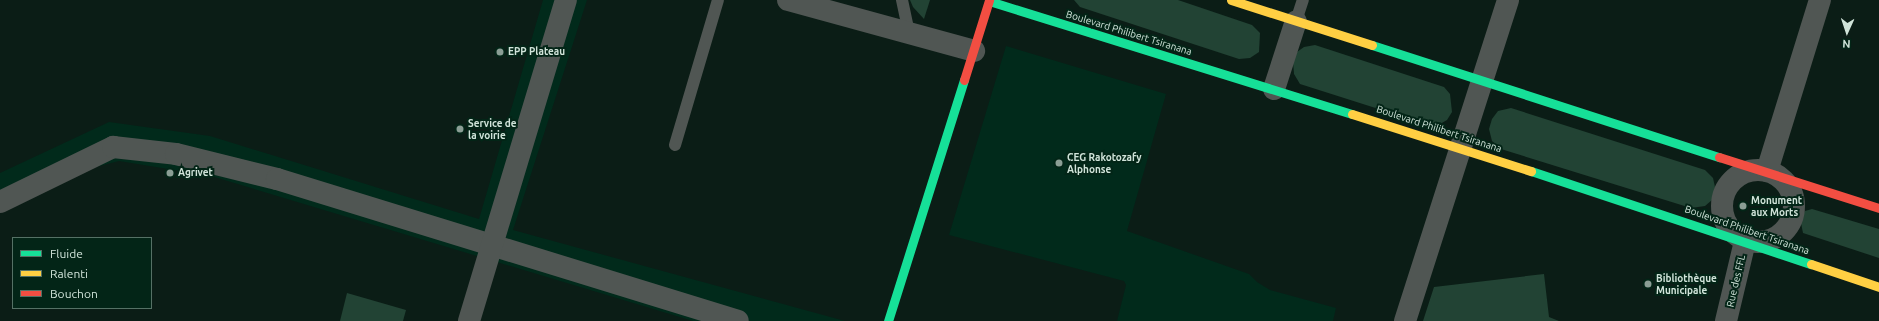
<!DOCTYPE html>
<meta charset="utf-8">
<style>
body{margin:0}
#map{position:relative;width:1879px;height:321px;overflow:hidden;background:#0b1d16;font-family:Ubuntu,sans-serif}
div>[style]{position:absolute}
.built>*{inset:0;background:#012a1b}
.green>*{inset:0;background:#224334}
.lane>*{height:12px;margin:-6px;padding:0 6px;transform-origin:6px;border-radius:6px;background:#505653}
.street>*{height:22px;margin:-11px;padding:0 11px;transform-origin:11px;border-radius:11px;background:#505653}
.street>.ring{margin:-11px;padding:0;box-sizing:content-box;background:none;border:22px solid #505653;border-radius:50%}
.fast>*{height:9px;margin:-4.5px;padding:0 4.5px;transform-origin:4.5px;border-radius:4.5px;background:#16e098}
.slow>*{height:9px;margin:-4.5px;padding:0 4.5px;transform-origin:4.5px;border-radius:4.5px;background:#ffcf43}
.jam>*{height:9px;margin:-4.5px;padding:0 4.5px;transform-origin:4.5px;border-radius:4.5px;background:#f24e42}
.dots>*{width:11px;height:11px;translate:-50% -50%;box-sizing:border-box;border:2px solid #032517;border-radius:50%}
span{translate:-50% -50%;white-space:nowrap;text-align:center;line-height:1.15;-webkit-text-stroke:4px #032517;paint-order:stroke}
.street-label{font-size:10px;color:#d0e3d9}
.poi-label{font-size:10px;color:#d0e3d9;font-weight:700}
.left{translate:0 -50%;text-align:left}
.legend{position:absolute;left:12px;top:237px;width:140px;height:72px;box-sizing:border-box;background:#032517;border:1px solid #557165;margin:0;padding:5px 7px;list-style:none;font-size:12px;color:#d0e3d9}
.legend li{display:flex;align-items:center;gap:8px;height:20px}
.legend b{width:20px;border:1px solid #557165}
.north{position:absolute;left:1827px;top:12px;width:40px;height:40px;-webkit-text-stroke:3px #032517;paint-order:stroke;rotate:183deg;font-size:11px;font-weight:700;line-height:16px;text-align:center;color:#d0e3d9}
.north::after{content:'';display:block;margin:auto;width:14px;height:18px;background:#d0e3d9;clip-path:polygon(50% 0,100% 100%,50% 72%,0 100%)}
</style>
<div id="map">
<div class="built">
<div style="clip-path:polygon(543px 0,587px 0,513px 230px,845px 321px,693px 321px,211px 176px,119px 161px,80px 171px,0 212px,0 173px,109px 122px,210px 136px,479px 219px)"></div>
<div style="clip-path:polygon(1006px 46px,1166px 94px,1127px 231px,1249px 274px,1257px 282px,1270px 290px,1336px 308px,1333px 321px,1117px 321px,1126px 285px,1124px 281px,949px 235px)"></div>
</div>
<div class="green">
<div style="clip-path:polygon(910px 0,930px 0,924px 19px,913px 7px)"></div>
<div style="clip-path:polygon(1074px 0,1178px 0,1252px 25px,1260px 33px,1259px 52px,1250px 58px,1239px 59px,1080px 7px)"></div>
<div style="clip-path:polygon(1315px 45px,1444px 87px,1450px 94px,1452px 112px,1447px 120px,1440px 124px,1429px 125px,1300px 84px,1294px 74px,1293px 61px,1297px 52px,1304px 47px)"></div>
<div style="clip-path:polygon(1511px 108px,1705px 170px,1713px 178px,1715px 187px,1712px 200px,1705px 206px,1691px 208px,1501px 149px,1492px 141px,1489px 129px,1492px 119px,1498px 111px)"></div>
<div style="clip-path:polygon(1812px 209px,1879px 229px,1879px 258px,1803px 233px,1800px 218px,1805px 211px)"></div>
<div style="clip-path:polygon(1544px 274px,1549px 317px,1559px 321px,1423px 321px,1434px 287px)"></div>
<div style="clip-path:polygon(347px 293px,406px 310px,403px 321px,340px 321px)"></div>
</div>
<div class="lane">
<div style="left:902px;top:0;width:34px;rotate:78deg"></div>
<div style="left:1296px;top:21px;width:22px;rotate:-72deg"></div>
<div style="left:675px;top:145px;width:151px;rotate:-73.5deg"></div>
</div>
<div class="street">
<div style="left:788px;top:0;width:193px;rotate:15.3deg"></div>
<div style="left:1274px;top:89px;width:71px;rotate:-72.1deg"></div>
<div class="ring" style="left:1722px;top:170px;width:50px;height:50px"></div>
<div style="left:1767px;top:171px;width:179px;rotate:-72.8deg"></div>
<div style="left:0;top:202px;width:126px;rotate:-26deg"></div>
<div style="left:113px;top:147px;width:63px;rotate:6.3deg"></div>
<div style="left:176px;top:154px;width:104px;rotate:13.9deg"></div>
<div style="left:277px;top:179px;width:482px;rotate:17.1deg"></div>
<div style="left:469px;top:321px;width:335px;rotate:-73.2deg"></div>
<div style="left:1405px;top:321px;width:337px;rotate:-72.2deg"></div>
<div style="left:1726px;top:321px;width:82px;rotate:-76.6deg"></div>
</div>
<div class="fast">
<div style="left:989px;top:1px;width:380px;rotate:17.3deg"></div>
<div style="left:1372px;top:45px;width:365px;rotate:17.9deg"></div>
<div style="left:1531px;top:171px;width:295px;rotate:18.4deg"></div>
<div style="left:888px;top:321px;width:253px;rotate:-72.5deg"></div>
</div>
<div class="slow">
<div style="left:1231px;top:0;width:148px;rotate:17.7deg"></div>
<div style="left:1352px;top:114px;width:188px;rotate:17.7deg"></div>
<div style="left:1811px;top:264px;width:72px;rotate:18.7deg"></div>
</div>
<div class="jam">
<div style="left:964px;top:80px;width:84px;rotate:-72.6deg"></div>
<div style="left:1719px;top:157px;width:168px;rotate:17.7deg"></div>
</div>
<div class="dots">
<div style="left:500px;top:52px;background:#8b9e95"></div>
<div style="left:460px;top:129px;background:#8b9e95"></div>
<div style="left:1059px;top:163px;background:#8b9e95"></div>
<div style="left:170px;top:173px;background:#8b9e95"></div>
<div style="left:1743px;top:206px;background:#8b9e95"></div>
<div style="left:1648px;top:284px;background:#8b9e95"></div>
</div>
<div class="street-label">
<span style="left:1129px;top:33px;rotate:17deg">Boulevard Philibert Tsiranana</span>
<span style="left:1439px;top:129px;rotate:18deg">Boulevard Philibert Tsiranana</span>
<span style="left:1747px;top:230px;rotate:19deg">Boulevard Philibert Tsiranana</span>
<span style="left:1736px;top:281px;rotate:-77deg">Rue des FFL</span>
</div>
<div class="poi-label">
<span class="left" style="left:508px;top:52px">EPP Plateau</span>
<span class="left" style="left:468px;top:129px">Service de<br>la voirie</span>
<span class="left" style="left:1067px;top:163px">CEG Rakotozafy<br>Alphonse</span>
<span class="left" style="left:178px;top:173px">Agrivet</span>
<span class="left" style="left:1751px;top:206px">Monument<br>aux Morts</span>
<span class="left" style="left:1656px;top:284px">Bibliothèque<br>Municipale</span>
</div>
<ul class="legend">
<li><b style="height:5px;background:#16e098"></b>Fluide</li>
<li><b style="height:5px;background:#ffcf43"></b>Ralenti</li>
<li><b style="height:5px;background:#f24e42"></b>Bouchon</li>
</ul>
<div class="north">N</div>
</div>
